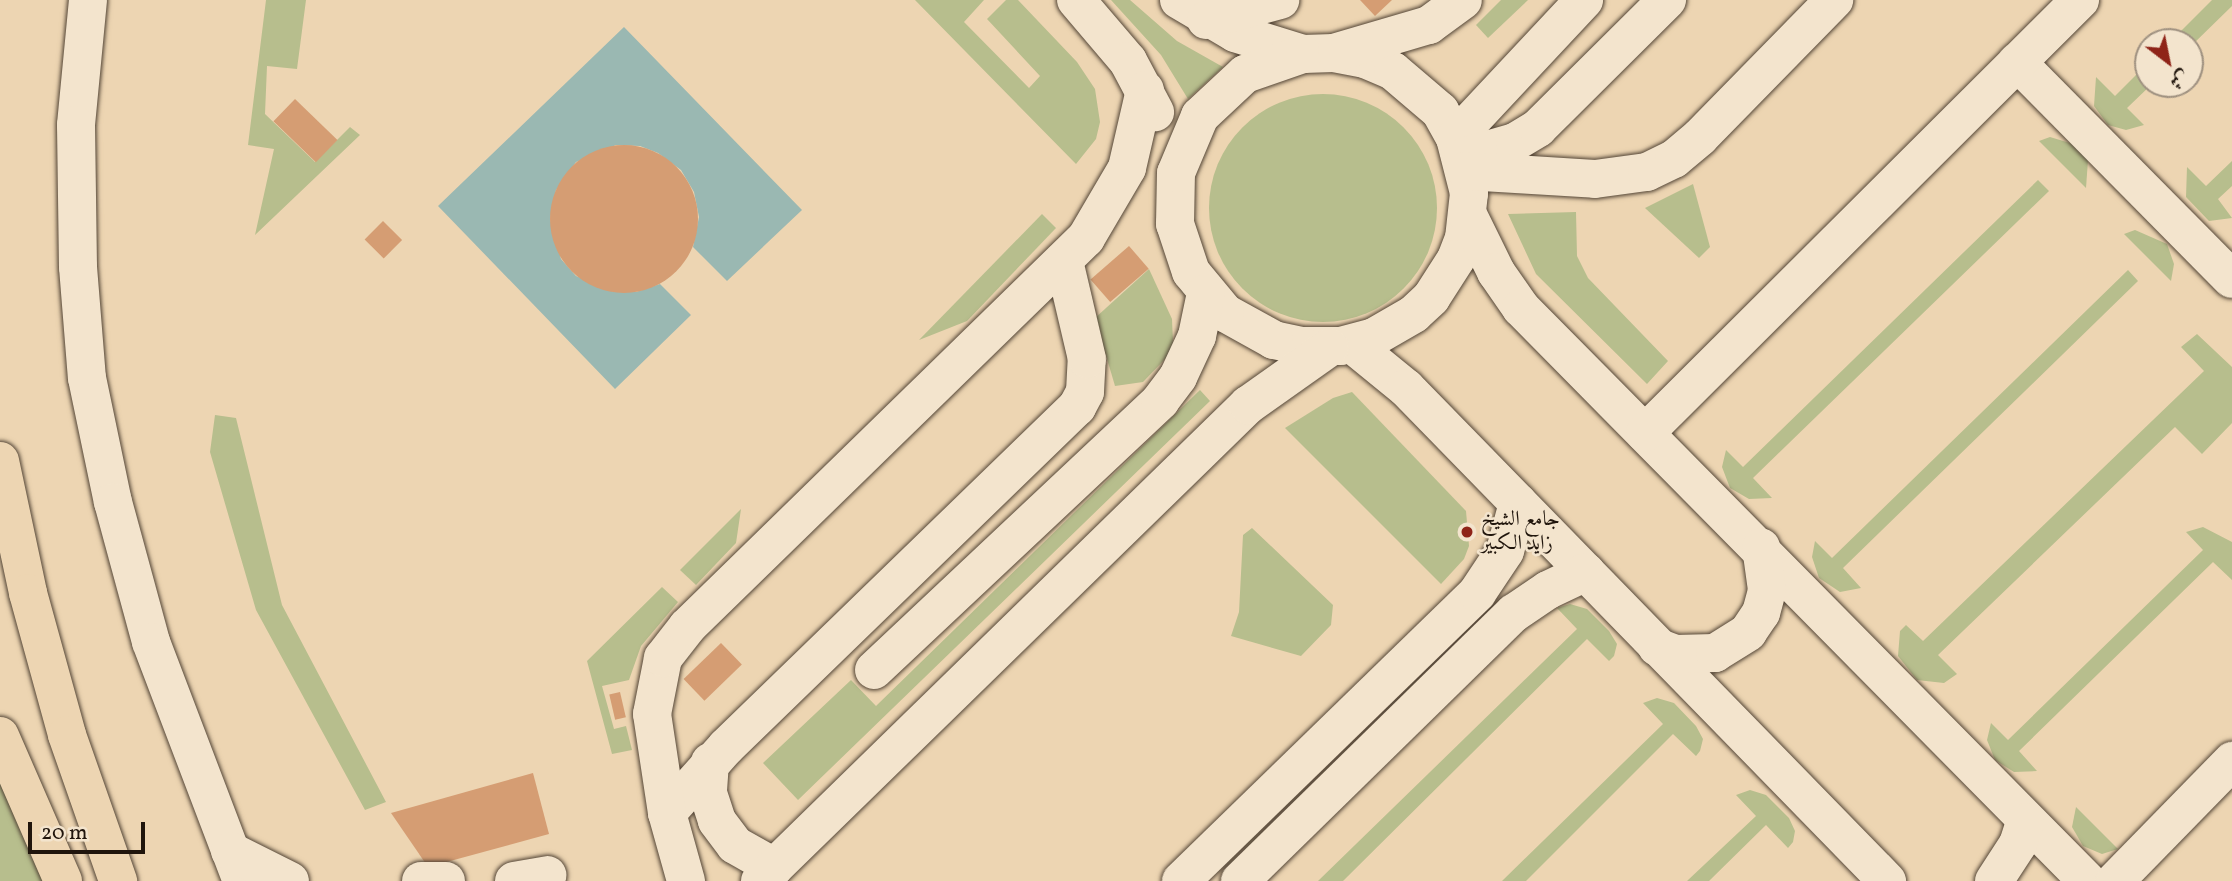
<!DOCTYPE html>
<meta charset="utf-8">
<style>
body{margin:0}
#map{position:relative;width:2232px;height:881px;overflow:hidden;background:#edd5b2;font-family:Vollkorn,Amiri,serif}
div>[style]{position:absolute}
.green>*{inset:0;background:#b7be8d}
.round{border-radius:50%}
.water>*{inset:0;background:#9ab8b2}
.building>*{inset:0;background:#d59d73;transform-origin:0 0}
.roads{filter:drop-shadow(0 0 2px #534536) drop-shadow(0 0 2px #534536)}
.minor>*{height:38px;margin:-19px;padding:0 19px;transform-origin:19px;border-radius:19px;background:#f3e4cd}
.highway>*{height:38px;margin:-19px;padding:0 19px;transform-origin:19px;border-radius:19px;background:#edd5b2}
.dots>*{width:19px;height:19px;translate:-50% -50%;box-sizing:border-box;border:4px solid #f3e4cd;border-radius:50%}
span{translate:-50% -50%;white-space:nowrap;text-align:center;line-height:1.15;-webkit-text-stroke:5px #f3e4cd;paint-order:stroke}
.poi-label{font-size:21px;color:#20150c}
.left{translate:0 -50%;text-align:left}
.north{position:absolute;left:2134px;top:28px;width:70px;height:70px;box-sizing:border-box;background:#f3e4cd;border:2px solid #9f9180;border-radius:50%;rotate:148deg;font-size:19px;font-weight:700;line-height:28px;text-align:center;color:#20150c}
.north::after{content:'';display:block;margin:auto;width:24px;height:32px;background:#8f2418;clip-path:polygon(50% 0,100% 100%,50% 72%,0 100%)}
.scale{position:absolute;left:28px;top:822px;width:117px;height:32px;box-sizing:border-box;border:4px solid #20150c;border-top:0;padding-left:9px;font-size:21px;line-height:24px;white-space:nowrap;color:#20150c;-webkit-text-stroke:5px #f3e4cd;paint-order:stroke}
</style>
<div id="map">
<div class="green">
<div style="clip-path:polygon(266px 0,306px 0,297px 69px,267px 66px,265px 114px,315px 162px,350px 127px,360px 135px,255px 235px,274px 149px,248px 145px)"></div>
<div style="clip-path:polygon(915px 0,984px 0,964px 22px,1029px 88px,1040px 76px,987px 19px,1006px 0,1018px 0,1077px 62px,1095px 89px,1100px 122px,1096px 139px,1076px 164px)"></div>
<div style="clip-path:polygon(1111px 0,1130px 0,1177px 41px,1223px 67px,1188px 99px,1161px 55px)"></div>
<div style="clip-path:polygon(1501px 0,1528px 0,1488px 38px,1476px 25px)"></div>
<div style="clip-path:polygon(2212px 0,2232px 0,2232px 6px,2190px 47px,2190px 42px,2170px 42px)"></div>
<div style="clip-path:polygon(2148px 63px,2148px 84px,2152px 84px,2127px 108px,2144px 125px,2126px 130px,2108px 125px,2094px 106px,2096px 77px,2115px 96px)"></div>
<div class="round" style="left:1209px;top:94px;width:228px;height:228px"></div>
<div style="clip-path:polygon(2050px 137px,2073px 144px,2088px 160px,2086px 188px,2039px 141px)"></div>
<div style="clip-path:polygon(2232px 161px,2232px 186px,2218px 199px,2232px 218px,2209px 221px,2186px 197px,2187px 167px,2206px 186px)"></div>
<div style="clip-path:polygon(2038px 180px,2049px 191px,1753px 478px,1772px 498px,1749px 499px,1730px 488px,1722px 467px,1726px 450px,1743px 467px)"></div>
<div style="clip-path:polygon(1693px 184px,1710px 247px,1699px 258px,1645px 208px)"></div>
<div style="clip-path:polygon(1576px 212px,1577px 256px,1588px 278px,1668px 361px,1647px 384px,1536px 274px,1508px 214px)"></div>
<div style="clip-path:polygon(1042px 214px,1056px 228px,967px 321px,919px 340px)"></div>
<div style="clip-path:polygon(2135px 230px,2167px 244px,2174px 264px,2171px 281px,2124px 234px)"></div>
<div style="clip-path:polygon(1149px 269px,1172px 319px,1173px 343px,1166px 358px,1143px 382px,1115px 386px,1095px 318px)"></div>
<div style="clip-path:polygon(2128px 270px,2138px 281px,1843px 568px,1861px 588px,1840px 592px,1819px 578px,1812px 557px,1815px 541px,1832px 558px)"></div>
<div style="clip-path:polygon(2197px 334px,2232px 367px,2232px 423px,2202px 454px,2175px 427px,1938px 655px,1957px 674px,1944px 683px,1917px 680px,1898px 656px,1900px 631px,1906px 625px,1923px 641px,2204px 371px,2181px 347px)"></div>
<div style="clip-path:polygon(1200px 390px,1210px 401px,798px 800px,763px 763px,851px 680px,876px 706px)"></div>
<div style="clip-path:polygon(1352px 392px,1466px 511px,1469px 546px,1464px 559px,1441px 584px,1285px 428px,1333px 398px)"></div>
<div style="clip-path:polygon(215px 415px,236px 418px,282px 605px,386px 802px,365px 810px,256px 610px,210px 452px)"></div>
<div style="clip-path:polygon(741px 509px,736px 543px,696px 585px,680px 570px)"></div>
<div style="clip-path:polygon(2203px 527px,2232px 542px,2232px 580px,2213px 562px,2019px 751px,2037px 771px,2014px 772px,1995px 760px,1987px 740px,1991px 723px,2008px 740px,2203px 550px,2186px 532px)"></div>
<div style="clip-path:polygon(1252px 528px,1333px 605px,1331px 625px,1301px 656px,1231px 636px,1239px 612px,1243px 535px)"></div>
<div style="clip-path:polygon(662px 587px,678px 602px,641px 646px,629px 680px,602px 686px,614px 729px,626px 726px,632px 750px,612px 754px,587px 661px)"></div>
<div style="clip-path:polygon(1570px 604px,1587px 609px,1609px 631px,1617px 644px,1614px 656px,1609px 661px,1587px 639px,1343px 881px,1318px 881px,1577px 629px,1557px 608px)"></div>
<div style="clip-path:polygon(1657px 698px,1674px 703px,1696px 726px,1703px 739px,1700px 751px,1696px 756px,1673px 734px,1526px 881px,1502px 881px,1663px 724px,1643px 703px)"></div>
<div style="clip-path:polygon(0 763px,52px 881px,0 881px)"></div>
<div style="clip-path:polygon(1750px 790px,1766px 795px,1789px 818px,1795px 831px,1793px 842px,1788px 848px,1766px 825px,1709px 881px,1687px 881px,1756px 816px,1736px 795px)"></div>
<div style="clip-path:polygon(2076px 807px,2118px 849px,2102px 854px,2083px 846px,2072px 827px)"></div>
</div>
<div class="water">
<div style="clip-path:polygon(624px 27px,802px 210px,727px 281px,693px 247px,699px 217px,694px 192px,681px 170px,658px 153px,640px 146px,616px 145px,576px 162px,556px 190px,550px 219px,561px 259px,576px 276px,614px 292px,636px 292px,660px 284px,691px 315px,615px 389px,438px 206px)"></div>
</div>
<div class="building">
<div style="clip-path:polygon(1360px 0,1392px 0,1375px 16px)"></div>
<div style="left:295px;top:99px;width:59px;height:31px;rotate:44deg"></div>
<div class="round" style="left:550px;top:145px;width:148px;height:148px"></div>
<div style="left:383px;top:221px;width:27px;height:26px;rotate:45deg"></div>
<div style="left:1129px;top:246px;width:30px;height:51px;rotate:49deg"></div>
<div style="left:721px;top:643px;width:30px;height:52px;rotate:46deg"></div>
<div style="left:620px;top:692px;width:26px;height:11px;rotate:77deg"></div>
<div style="clip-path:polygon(533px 773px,549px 834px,428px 867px,391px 813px)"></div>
</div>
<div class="roads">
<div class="minor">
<div style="left:88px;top:0;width:126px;rotate:95.5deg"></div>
<div style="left:76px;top:125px;width:142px;rotate:89.2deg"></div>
<div style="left:78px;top:267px;width:111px;rotate:85.4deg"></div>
<div style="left:87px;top:378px;width:127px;rotate:78.2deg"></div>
<div style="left:113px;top:502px;width:145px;rotate:74.8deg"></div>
<div style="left:151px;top:642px;width:256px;rotate:69.2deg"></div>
<div style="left:1076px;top:0;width:80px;rotate:49.6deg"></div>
<div style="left:1128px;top:61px;width:58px;rotate:62.1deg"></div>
<div style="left:1179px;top:0;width:65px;rotate:30.5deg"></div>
<div style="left:1235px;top:33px;width:71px;rotate:17.2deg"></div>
<div style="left:1303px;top:54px;width:31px;rotate:-2deg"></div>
<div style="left:1334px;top:53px;width:32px;rotate:11deg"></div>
<div style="left:1365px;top:59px;width:30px;rotate:23deg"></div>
<div style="left:1393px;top:71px;width:62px;rotate:40.4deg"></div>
<div style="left:1440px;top:111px;width:31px;rotate:61deg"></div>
<div style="left:1455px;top:138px;width:57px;rotate:75.7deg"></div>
<div style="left:1469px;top:193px;width:45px;rotate:96.3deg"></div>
<div style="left:1464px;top:238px;width:22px;rotate:111deg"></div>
<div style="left:1456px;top:259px;width:46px;rotate:122.7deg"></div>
<div style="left:1431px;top:298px;width:23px;rotate:137deg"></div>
<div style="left:1414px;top:314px;width:46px;rotate:150.1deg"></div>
<div style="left:1374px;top:337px;width:34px;rotate:165deg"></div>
<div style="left:1341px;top:346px;width:39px;rotate:180deg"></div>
<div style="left:1302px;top:346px;width:29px;rotate:-168deg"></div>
<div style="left:1274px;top:340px;width:56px;rotate:-151.1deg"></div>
<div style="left:1225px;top:313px;width:53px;rotate:-129.7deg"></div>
<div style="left:1191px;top:272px;width:51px;rotate:-108.4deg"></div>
<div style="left:1175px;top:224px;width:51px;rotate:-88.9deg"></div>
<div style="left:1176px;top:173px;width:62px;rotate:-67.2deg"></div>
<div style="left:1200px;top:116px;width:62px;rotate:-43deg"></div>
<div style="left:1245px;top:74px;width:61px;rotate:-19deg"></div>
<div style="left:1206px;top:20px;width:77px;rotate:-15.1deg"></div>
<div style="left:1337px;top:52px;width:96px;rotate:-16.4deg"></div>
<div style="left:1429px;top:25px;width:42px;rotate:-36.3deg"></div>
<div style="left:2017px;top:62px;width:305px;rotate:45.3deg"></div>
<div style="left:1455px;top:138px;width:189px;rotate:-46.9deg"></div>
<div style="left:1463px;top:157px;width:54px;rotate:-16.1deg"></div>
<div style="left:1515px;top:142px;width:27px;rotate:-31deg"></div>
<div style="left:1538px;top:128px;width:182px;rotate:-44.8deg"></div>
<div style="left:1466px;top:171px;width:129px;rotate:3.5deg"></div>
<div style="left:1595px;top:179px;width:52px;rotate:-7.7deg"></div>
<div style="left:1647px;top:172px;width:30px;rotate:-26deg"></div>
<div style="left:1674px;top:159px;width:34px;rotate:-40deg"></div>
<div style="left:1700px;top:137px;width:192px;rotate:-45.6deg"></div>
<div style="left:1468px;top:215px;width:64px;rotate:63.8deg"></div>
<div style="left:1496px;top:272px;width:44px;rotate:55.2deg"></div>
<div style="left:1521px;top:308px;width:805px;rotate:45.35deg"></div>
<div style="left:1352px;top:344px;width:70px;rotate:39.2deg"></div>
<div style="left:1406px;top:388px;width:689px;rotate:45.71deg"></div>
<div style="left:1645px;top:433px;width:614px;rotate:-44.87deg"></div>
<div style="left:1657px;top:647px;width:19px;rotate:21deg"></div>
<div style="left:1675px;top:654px;width:40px;rotate:-1.4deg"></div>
<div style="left:1715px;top:653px;width:39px;rotate:-32deg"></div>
<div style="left:1748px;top:632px;width:23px;rotate:-56deg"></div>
<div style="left:1761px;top:613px;width:24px;rotate:-75deg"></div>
<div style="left:1767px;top:590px;width:43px;rotate:-97.9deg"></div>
<div style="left:874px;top:670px;width:393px;rotate:-43.2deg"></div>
<div style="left:1160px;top:401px;width:30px;rotate:-53deg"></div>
<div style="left:1178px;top:377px;width:45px;rotate:-65.1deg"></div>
<div style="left:1197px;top:336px;width:44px;rotate:-78.2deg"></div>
<div style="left:710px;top:762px;width:31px;rotate:94deg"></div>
<div style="left:708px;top:793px;width:29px;rotate:72deg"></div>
<div style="left:717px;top:821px;width:30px;rotate:53deg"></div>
<div style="left:735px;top:845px;width:45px;rotate:29.4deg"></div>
<div style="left:667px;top:813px;width:89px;rotate:-48.2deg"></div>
<div style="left:726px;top:747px;width:489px;rotate:-44.1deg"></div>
<div style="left:1077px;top:407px;width:17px;rotate:-62deg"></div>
<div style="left:1085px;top:392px;width:33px;rotate:-87deg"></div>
<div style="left:1087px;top:359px;width:101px;rotate:-103.2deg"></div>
<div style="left:230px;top:851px;width:67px;rotate:26.6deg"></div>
<div style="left:421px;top:881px;width:25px"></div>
<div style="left:514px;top:881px;width:34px;rotate:-10deg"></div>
<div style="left:686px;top:881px;width:71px;rotate:-105.6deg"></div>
<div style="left:667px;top:813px;width:100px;rotate:-98.6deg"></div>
<div style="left:652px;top:714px;width:57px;rotate:-78.9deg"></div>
<div style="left:663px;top:658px;width:39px;rotate:-52deg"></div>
<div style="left:687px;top:627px;width:557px;rotate:-44.27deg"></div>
<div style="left:1086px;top:238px;width:81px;rotate:-59.6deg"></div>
<div style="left:1127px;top:168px;width:80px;rotate:-77deg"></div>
<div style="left:760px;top:881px;width:682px;rotate:-44.29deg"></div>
<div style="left:1248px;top:405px;width:100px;rotate:-35.3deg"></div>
<div style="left:1181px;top:881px;width:413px;rotate:-44.2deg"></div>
<div style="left:1477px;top:593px;width:50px;rotate:-56.3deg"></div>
<div style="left:1505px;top:551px;width:50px;rotate:-74.8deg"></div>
<div style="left:1240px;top:881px;width:383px;rotate:-44.4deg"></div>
<div style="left:1514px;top:613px;width:41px;rotate:-34.1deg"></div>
<div style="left:1548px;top:590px;width:42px;rotate:-25.3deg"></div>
<div style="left:1994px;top:881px;width:44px;rotate:-57deg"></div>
<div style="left:2018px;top:844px;width:23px;rotate:-72deg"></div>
<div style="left:2115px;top:881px;width:168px;rotate:-45.7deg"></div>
</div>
<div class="highway">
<div style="left:0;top:461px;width:135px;rotate:78deg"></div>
<div style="left:28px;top:593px;width:147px;rotate:74.6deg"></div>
<div style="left:67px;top:735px;width:155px;rotate:70.7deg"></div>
<div style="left:0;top:736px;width:158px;rotate:66.5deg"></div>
</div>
</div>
<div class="dots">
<div style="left:1467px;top:532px;background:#8f2418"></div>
</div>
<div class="poi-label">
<span class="left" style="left:1481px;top:532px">جامع الشيخ<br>زايد الكبير</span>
</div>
<div class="north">ش</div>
<div class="scale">20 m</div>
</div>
